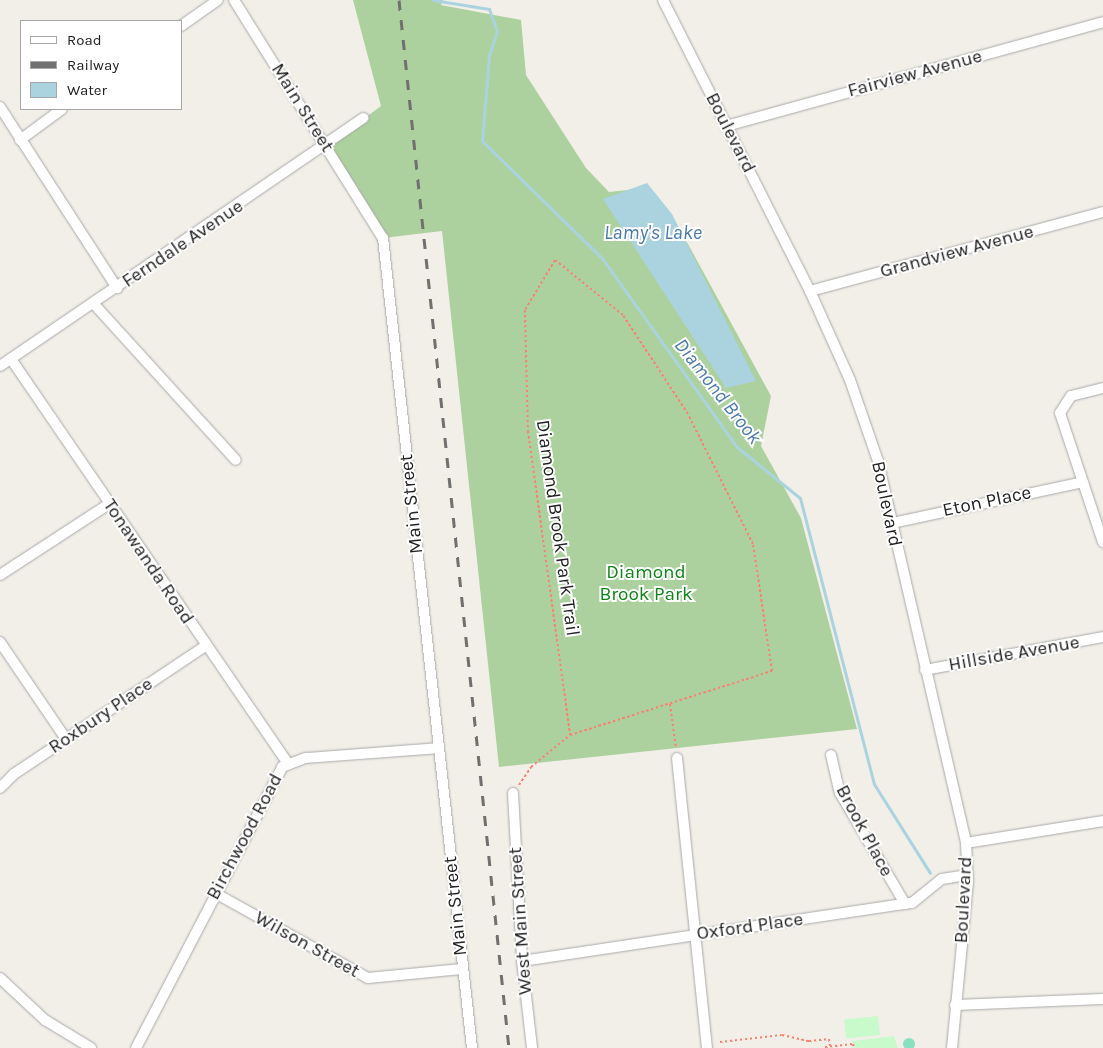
<!DOCTYPE html>
<style>
body{margin:0}
#map{position:relative;width:1103px;height:1048px;overflow:hidden;background:#f2efe9;font-family:Karla,sans-serif}
div>[style]{position:absolute}
.forest>*{inset:0;background:#add19e}
.park>*{inset:0;background:#c8facc;transform-origin:0 0}
.pitch>*{inset:0;background:#88e0be}
.round{border-radius:50%}
.water>*{inset:0;background:#aad3df}
.stream>*{height:3px;margin:-1.5px;padding:0 1.5px;transform-origin:1.5px;border-radius:1.5px;background:#aad3df}
.path>*{height:2px;margin-top:-1px;transform-origin:0;background:repeating-linear-gradient(90deg,#fa8072 0 2.5px,transparent 0 5px)}
.roads{filter:drop-shadow(0 0 1px #a9a9a9) drop-shadow(0 0 1px #a9a9a9)}
.minor>*{height:10px;margin:-5px;padding:0 5px;transform-origin:5px;border-radius:5px;background:#fff}
.rail>*{height:3px;margin-top:-1.5px;transform-origin:0;background:repeating-linear-gradient(90deg,#707070 0 10px,transparent 0 20px)}
span{translate:-50% -50%;white-space:nowrap;text-align:center;line-height:1.15;-webkit-text-stroke:4px #fff;paint-order:stroke}
.street-label{font-size:19px;color:#222}
.park-label{font-size:19px;color:#0c8416}
.water-label{font-size:20px;color:#4a7aab;font-style:italic}
.legend{position:absolute;left:20px;top:20px;width:162px;height:90px;box-sizing:border-box;background:#fff;border:1px solid #a7a7a7;margin:0;padding:6px 9px;list-style:none;font-size:15px;color:#222}
.legend li{display:flex;align-items:center;gap:10px;height:25px}
.legend b{width:25px;border:1px solid #a7a7a7}
</style>
<div id="map">
<div class="forest">
<div style="clip-path:polygon(353px 0,443px 0,441px 5px,521px 20px,526px 75px,586px 168px,609px 192px,647px 188px,688px 244px,771px 396px,761px 446px,801px 518px,857px 729px,499px 767px,442px 231px,383px 238px,326px 147px,381px 106px)"></div>
</div>
<div class="park">
<div style="left:878px;top:1016px;width:19px;height:34px;rotate:84deg"></div>
<div style="clip-path:polygon(894px 1036px,898px 1048px,854px 1048px,853px 1041px)"></div>
</div>
<div class="pitch">
<div class="round" style="left:903px;top:1038px;width:12px;height:12px"></div>
</div>
<div class="water">
<div style="clip-path:polygon(647px 183px,672px 214px,756px 381px,726px 388px,603px 199px)"></div>
</div>
<div class="stream">
<div style="left:433px;top:0;width:57px;rotate:9.1deg"></div>
<div style="left:489px;top:9px;width:23px;rotate:70deg"></div>
<div style="left:497px;top:31px;width:26px;rotate:108deg"></div>
<div style="left:489px;top:56px;width:85px;rotate:94.7deg"></div>
<div style="left:482px;top:141px;width:168px;rotate:44.3deg"></div>
<div style="left:602px;top:258px;width:232px;rotate:54.5deg"></div>
<div style="left:737px;top:447px;width:81px;rotate:39deg"></div>
<div style="left:800px;top:498px;width:295px;rotate:75.5deg"></div>
<div style="left:874px;top:784px;width:105px;rotate:57.8deg"></div>
</div>
<div class="path">
<div style="left:670px;top:704px;width:44px;rotate:82.2deg"></div>
<div style="left:519px;top:785px;width:22px;rotate:-56deg"></div>
<div style="left:531px;top:767px;width:50px;rotate:-39.4deg"></div>
<div style="left:570px;top:735px;width:212px;rotate:-17.6deg"></div>
<div style="left:772px;top:671px;width:128px;rotate:-98.5deg"></div>
<div style="left:753px;top:544px;width:145px;rotate:-116.6deg"></div>
<div style="left:688px;top:414px;width:118px;rotate:-123.3deg"></div>
<div style="left:623px;top:315px;width:87px;rotate:-141deg"></div>
<div style="left:555px;top:260px;width:58px;rotate:121deg"></div>
<div style="left:525px;top:310px;width:121px;rotate:88.6deg"></div>
<div style="left:528px;top:431px;width:307px;rotate:82.1deg"></div>
<div style="left:720px;top:1042px;width:62px;rotate:-6.4deg"></div>
<div style="left:782px;top:1035px;width:28px;rotate:13deg"></div>
<div style="left:809px;top:1041px;width:20px;rotate:-6deg"></div>
<div style="left:829px;top:1039px;width:7px;rotate:82deg"></div>
<div style="left:825px;top:1047px;width:28px;rotate:-6deg"></div>
<div style="left:853px;top:1044px;width:4px;rotate:76deg"></div>
</div>
<div class="roads">
<div class="minor">
<div style="left:234px;top:0;width:281px;rotate:58deg"></div>
<div style="left:383px;top:238px;width:815px;rotate:83.73deg"></div>
<div style="left:663px;top:0;width:326px;rotate:63.2deg"></div>
<div style="left:810px;top:291px;width:98px;rotate:65.8deg"></div>
<div style="left:850px;top:380px;width:86px;rotate:70.9deg"></div>
<div style="left:878px;top:461px;width:392px;rotate:77deg"></div>
<div style="left:966px;top:843px;width:39px;rotate:87deg"></div>
<div style="left:968px;top:882px;width:167px;rotate:95.5deg"></div>
<div style="left:181px;top:26px;width:45px;rotate:-35.1deg"></div>
<div style="left:0;top:107px;width:216px;rotate:57.1deg"></div>
<div style="left:726px;top:126px;width:391px;rotate:-15.4deg"></div>
<div style="left:20px;top:140px;width:52px;rotate:-36.4deg"></div>
<div style="left:810px;top:291px;width:303px;rotate:-15.1deg"></div>
<div style="left:93px;top:303px;width:212px;rotate:47.7deg"></div>
<div style="left:11px;top:359px;width:490px;rotate:55.6deg"></div>
<div style="left:0;top:366px;width:440px;rotate:-34.3deg"></div>
<div style="left:1103px;top:388px;width:33px;rotate:166deg"></div>
<div style="left:1071px;top:396px;width:20px;rotate:123deg"></div>
<div style="left:1060px;top:413px;width:136px;rotate:71.6deg"></div>
<div style="left:892px;top:523px;width:195px;rotate:-12.1deg"></div>
<div style="left:0;top:575px;width:130px;rotate:-33.1deg"></div>
<div style="left:0;top:642px;width:117px;rotate:55.8deg"></div>
<div style="left:925px;top:670px;width:181px;rotate:-10.5deg"></div>
<div style="left:831px;top:755px;width:39px;rotate:77deg"></div>
<div style="left:840px;top:793px;width:129px;rotate:59.6deg"></div>
<div style="left:677px;top:758px;width:292px;rotate:84.1deg"></div>
<div style="left:0;top:788px;width:20px;rotate:-45deg"></div>
<div style="left:14px;top:774px;width:230px;rotate:-33.8deg"></div>
<div style="left:513px;top:793px;width:168px;rotate:86.9deg"></div>
<div style="left:522px;top:961px;width:88px;rotate:83.4deg"></div>
<div style="left:966px;top:843px;width:139px;rotate:-9.1deg"></div>
<div style="left:215px;top:893px;width:175px;rotate:29.1deg"></div>
<div style="left:368px;top:978px;width:94px;rotate:-5.5deg"></div>
<div style="left:522px;top:961px;width:394px;rotate:-8.5deg"></div>
<div style="left:912px;top:903px;width:38px;rotate:-39deg"></div>
<div style="left:942px;top:879px;width:26px;rotate:-9deg"></div>
<div style="left:0;top:978px;width:62px;rotate:43deg"></div>
<div style="left:45px;top:1020px;width:54px;rotate:31.3deg"></div>
<div style="left:955px;top:1005px;width:148px;rotate:-2.3deg"></div>
<div style="left:136px;top:1048px;width:317px;rotate:-62.5deg"></div>
<div style="left:282px;top:767px;width:26px;rotate:-21deg"></div>
<div style="left:306px;top:758px;width:133px;rotate:-4.3deg"></div>
</div>
</div>
<div class="rail">
<div style="left:399px;top:0;width:1054px;rotate:84.01deg"></div>
</div>
<div class="street-label">
<span style="left:915px;top:74px;rotate:-15deg">Fairview Avenue</span>
<span style="left:302px;top:108px;rotate:58deg">Main Street</span>
<span style="left:730px;top:133px;rotate:63deg">Boulevard</span>
<span style="left:183px;top:244px;rotate:-34deg">Ferndale Avenue</span>
<span style="left:957px;top:252px;rotate:-15deg">Grandview Avenue</span>
<span style="left:987px;top:502px;rotate:-12deg">Eton Place</span>
<span style="left:412px;top:504px;rotate:-96deg">Main Street</span>
<span style="left:886px;top:504px;rotate:78deg">Boulevard</span>
<span style="left:557px;top:528px;rotate:82deg">Diamond Brook Park Trail</span>
<span style="left:148px;top:562px;rotate:56deg">Tonawanda Road</span>
<span style="left:1014px;top:654px;rotate:-10deg">Hillside Avenue</span>
<span style="left:101px;top:716px;rotate:-34deg">Roxbury Place</span>
<span style="left:864px;top:831px;rotate:62deg">Brook Place</span>
<span style="left:245px;top:837px;rotate:-62deg">Birchwood Road</span>
<span style="left:964px;top:900px;rotate:-87deg">Boulevard</span>
<span style="left:456px;top:906px;rotate:-96deg">Main Street</span>
<span style="left:521px;top:921px;rotate:-94deg">West Main Street</span>
<span style="left:750px;top:927px;rotate:-8deg">Oxford Place</span>
<span style="left:307px;top:945px;rotate:29deg">Wilson Street</span>
</div>
<div class="park-label">
<span style="left:646px;top:584px">Diamond<br>Brook Park</span>
</div>
<div class="water-label">
<span style="left:653px;top:232px">Lamy's Lake</span>
<span style="left:718px;top:391px;rotate:52deg">Diamond Brook</span>
</div>
<ul class="legend">
<li><b style="height:6px;background:#fff"></b>Road</li>
<li><b style="height:6px;background:#707070"></b>Railway</li>
<li><b style="height:14px;background:#aad3df"></b>Water</li>
</ul>
</div>
